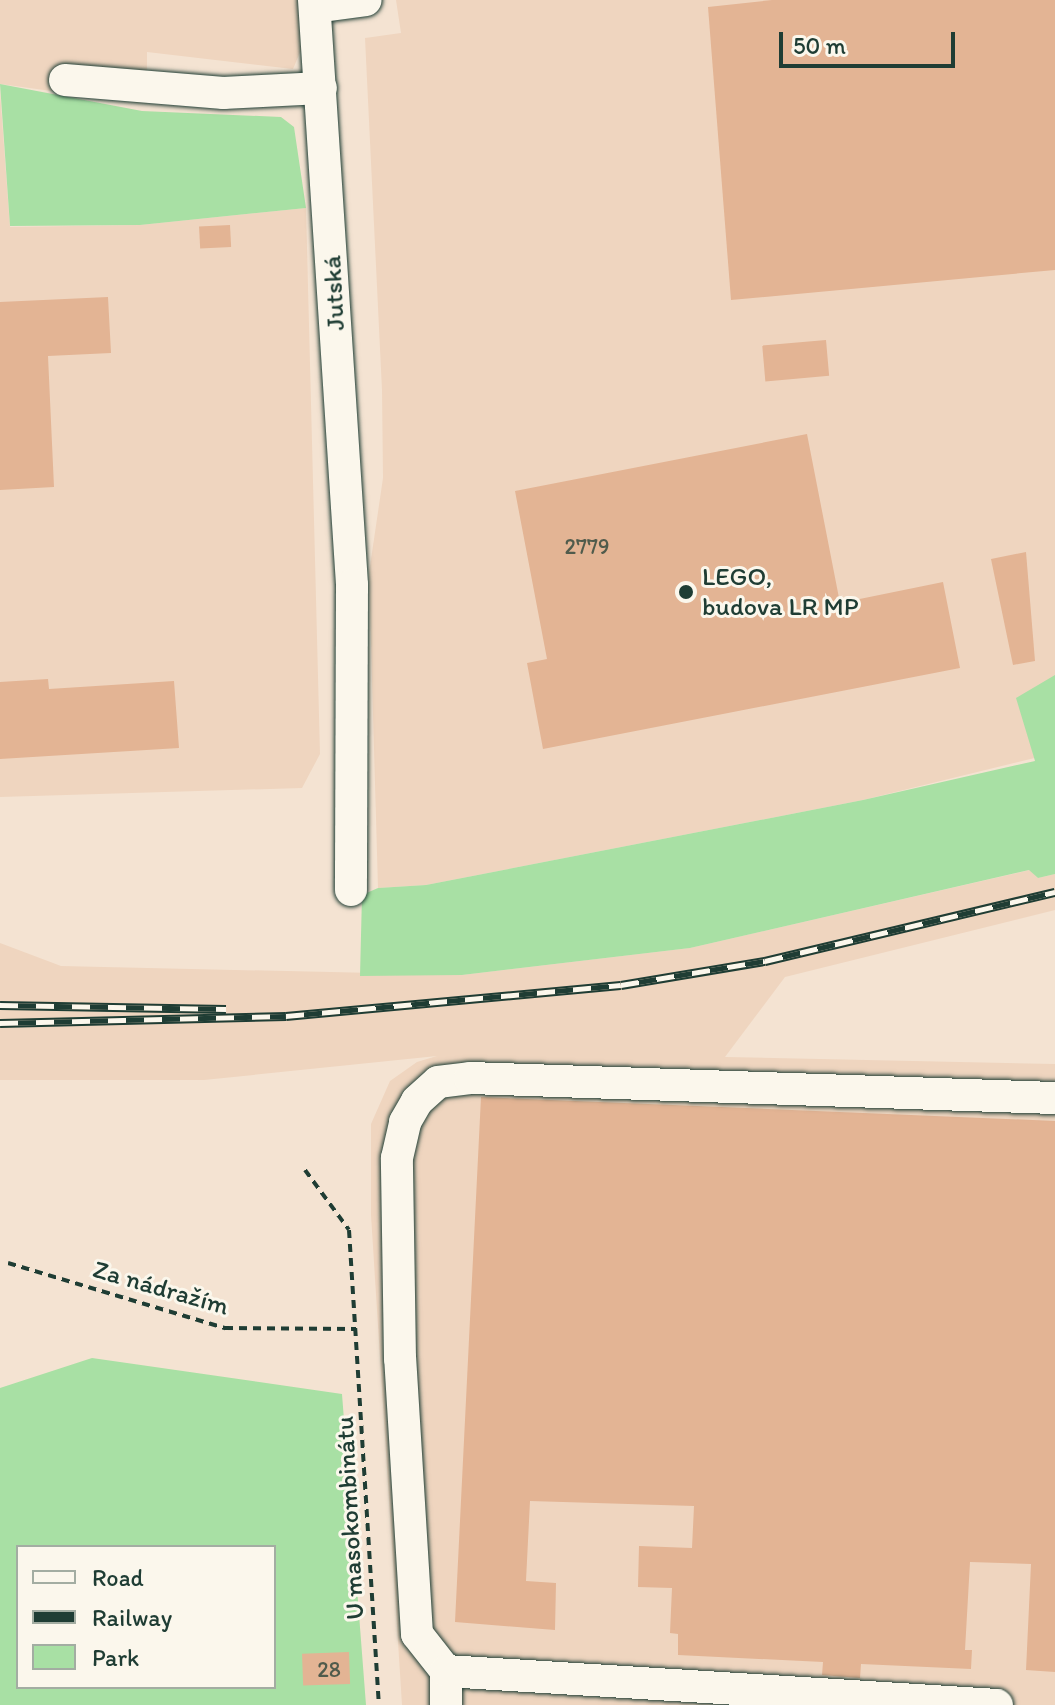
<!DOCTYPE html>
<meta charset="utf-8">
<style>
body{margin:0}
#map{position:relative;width:1055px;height:1705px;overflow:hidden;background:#f4e3d2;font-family:Itim,sans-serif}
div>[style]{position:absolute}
.built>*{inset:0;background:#efd5bf}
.green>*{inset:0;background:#a8e0a4}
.building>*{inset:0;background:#e3b494;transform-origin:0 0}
.path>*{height:4px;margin-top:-2px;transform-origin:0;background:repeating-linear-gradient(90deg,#1f3d34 0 8px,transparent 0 14px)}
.roads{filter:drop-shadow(0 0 2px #1f3d34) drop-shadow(0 0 2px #1f3d34)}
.minor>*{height:32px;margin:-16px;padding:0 16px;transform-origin:16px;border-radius:16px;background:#fbf7ec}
.rail>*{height:9px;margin-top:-4.5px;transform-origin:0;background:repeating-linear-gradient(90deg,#fbf7ec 0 18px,#1f3d34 0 36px);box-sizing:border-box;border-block:2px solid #1f3d34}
.dots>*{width:22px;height:22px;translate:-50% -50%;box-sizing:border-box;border:4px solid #fbf7ec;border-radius:50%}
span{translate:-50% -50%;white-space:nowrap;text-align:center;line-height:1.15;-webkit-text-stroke:6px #fbf7ec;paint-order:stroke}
.number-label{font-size:22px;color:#505b4c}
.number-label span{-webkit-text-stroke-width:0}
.street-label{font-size:26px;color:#1f3d34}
.poi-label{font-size:26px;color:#1f3d34}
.left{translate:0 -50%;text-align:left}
.legend{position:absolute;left:16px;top:1545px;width:260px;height:144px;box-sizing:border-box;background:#fbf7ec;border:2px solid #a3ada2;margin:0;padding:10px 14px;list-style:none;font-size:24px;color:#1f3d34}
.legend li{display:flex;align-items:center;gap:16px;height:40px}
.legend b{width:40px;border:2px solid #a3ada2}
.scale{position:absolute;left:779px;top:32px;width:176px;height:36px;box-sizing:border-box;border:4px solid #1f3d34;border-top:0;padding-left:10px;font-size:24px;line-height:28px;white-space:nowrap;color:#1f3d34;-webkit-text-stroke:6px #fbf7ec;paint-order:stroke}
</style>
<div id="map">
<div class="built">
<div style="clip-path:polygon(0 0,300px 0,304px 43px,293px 69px,147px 52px,147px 104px,0 84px)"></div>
<div style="clip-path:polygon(396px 0,1055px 0,1055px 753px,863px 800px,426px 885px,378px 888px,369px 573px,383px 478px,382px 390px,365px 38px,401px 33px)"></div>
<div style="clip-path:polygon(0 92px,10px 227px,140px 225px,306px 208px,320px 754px,302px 788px,0 797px)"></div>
<div style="clip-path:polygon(1030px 870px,1038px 878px,1055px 874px,1055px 910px,785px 977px,725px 1057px,1055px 1064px,1055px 1705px,402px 1705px,371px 1215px,371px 1124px,390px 1081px,417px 1062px,437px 1056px,204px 1080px,0 1080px,0 943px,61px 966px,462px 975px,690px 948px)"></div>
</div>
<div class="green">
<div style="clip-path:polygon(0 84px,142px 111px,281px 117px,294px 127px,306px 208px,140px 225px,10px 226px)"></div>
<div style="clip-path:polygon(1055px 675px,1055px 874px,1038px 878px,1029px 870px,690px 948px,462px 975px,360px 976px,362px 895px,378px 888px,426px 885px,863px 800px,1035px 761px,1016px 698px)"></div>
<div style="clip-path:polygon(evenodd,92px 1358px,342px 1394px,366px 1705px,0 1705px,0 1388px,92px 1358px,18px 1547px,274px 1547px,274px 1687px,18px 1687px,18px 1547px)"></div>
</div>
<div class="building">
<div style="clip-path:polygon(772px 0,1055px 0,1055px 270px,731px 300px,708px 7px)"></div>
<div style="left:230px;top:225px;width:22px;height:31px;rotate:87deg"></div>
<div style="clip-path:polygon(108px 297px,111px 353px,48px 356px,54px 487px,0 490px,0 302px)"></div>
<div style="left:826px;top:340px;width:36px;height:64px;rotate:85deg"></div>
<div style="clip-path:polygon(807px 434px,840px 603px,943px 582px,960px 668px,543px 749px,527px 663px,547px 659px,515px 491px)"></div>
<div style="clip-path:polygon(1026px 552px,1035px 661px,1013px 665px,991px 559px)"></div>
<div style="clip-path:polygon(48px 679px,49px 689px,174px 681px,179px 748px,0 759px,0 682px)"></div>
<div style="clip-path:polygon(481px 1097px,1055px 1121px,1055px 1672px,1026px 1670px,1031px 1564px,970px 1562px,965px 1650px,972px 1650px,971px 1669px,861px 1664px,860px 1678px,822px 1675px,823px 1662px,678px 1655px,678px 1634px,670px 1633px,672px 1588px,638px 1587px,639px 1546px,692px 1548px,694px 1506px,530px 1501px,526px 1581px,556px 1583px,555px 1630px,455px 1622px)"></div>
<div style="left:349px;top:1652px;width:32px;height:47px;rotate:88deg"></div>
</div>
<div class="path">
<div style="left:305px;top:1170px;width:74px;rotate:53.7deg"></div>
<div style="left:349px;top:1230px;width:476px;rotate:86.4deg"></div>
<div style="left:8px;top:1263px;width:227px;rotate:16.7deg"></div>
<div style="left:225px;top:1328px;width:131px;rotate:0.4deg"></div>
</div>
<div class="roads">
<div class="minor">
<div style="left:314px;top:0;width:586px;rotate:86.28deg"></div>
<div style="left:352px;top:585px;width:305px;rotate:90.2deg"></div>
<div style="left:315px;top:7px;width:51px;rotate:-7.8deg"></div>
<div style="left:65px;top:80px;width:159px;rotate:4.7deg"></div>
<div style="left:223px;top:93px;width:98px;rotate:-2.9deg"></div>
<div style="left:446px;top:1671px;width:47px;rotate:-128.1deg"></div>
<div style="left:417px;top:1634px;width:276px;rotate:-93.5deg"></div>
<div style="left:400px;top:1359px;width:201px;rotate:-90.9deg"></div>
<div style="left:397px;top:1158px;width:37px;rotate:-77deg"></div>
<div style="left:405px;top:1122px;width:24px;rotate:-60deg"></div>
<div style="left:417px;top:1101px;width:28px;rotate:-42deg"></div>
<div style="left:438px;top:1082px;width:32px;rotate:-7deg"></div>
<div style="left:470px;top:1078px;width:585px;rotate:1.96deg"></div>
<div style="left:446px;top:1705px;width:34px;rotate:-90deg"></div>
<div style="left:446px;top:1671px;width:552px;rotate:3.53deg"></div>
</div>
</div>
<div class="rail">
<div style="left:0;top:1005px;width:226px;rotate:1deg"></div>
<div style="left:0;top:1023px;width:286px;rotate:-1.4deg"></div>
<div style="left:286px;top:1016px;width:336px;rotate:-5.3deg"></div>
<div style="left:621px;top:985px;width:146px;rotate:-9.5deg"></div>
<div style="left:765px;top:961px;width:298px;rotate:-13.4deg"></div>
</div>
<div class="dots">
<div style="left:686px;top:592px;background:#1f3d34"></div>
</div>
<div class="number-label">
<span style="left:587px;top:547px">2779</span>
<span style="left:329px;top:1670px">28</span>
</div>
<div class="street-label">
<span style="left:334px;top:293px;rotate:-93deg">Jutská</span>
<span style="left:161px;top:1288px;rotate:16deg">Za nádražím</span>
<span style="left:350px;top:1518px;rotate:-93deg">U masokombinátu</span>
</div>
<div class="poi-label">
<span class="left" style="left:702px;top:592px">LEGO,<br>budova LR MP</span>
</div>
<ul class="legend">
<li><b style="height:10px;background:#fbf7ec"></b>Road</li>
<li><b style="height:10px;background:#1f3d34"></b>Railway</li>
<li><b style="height:22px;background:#a8e0a4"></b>Park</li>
</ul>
<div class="scale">50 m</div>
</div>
